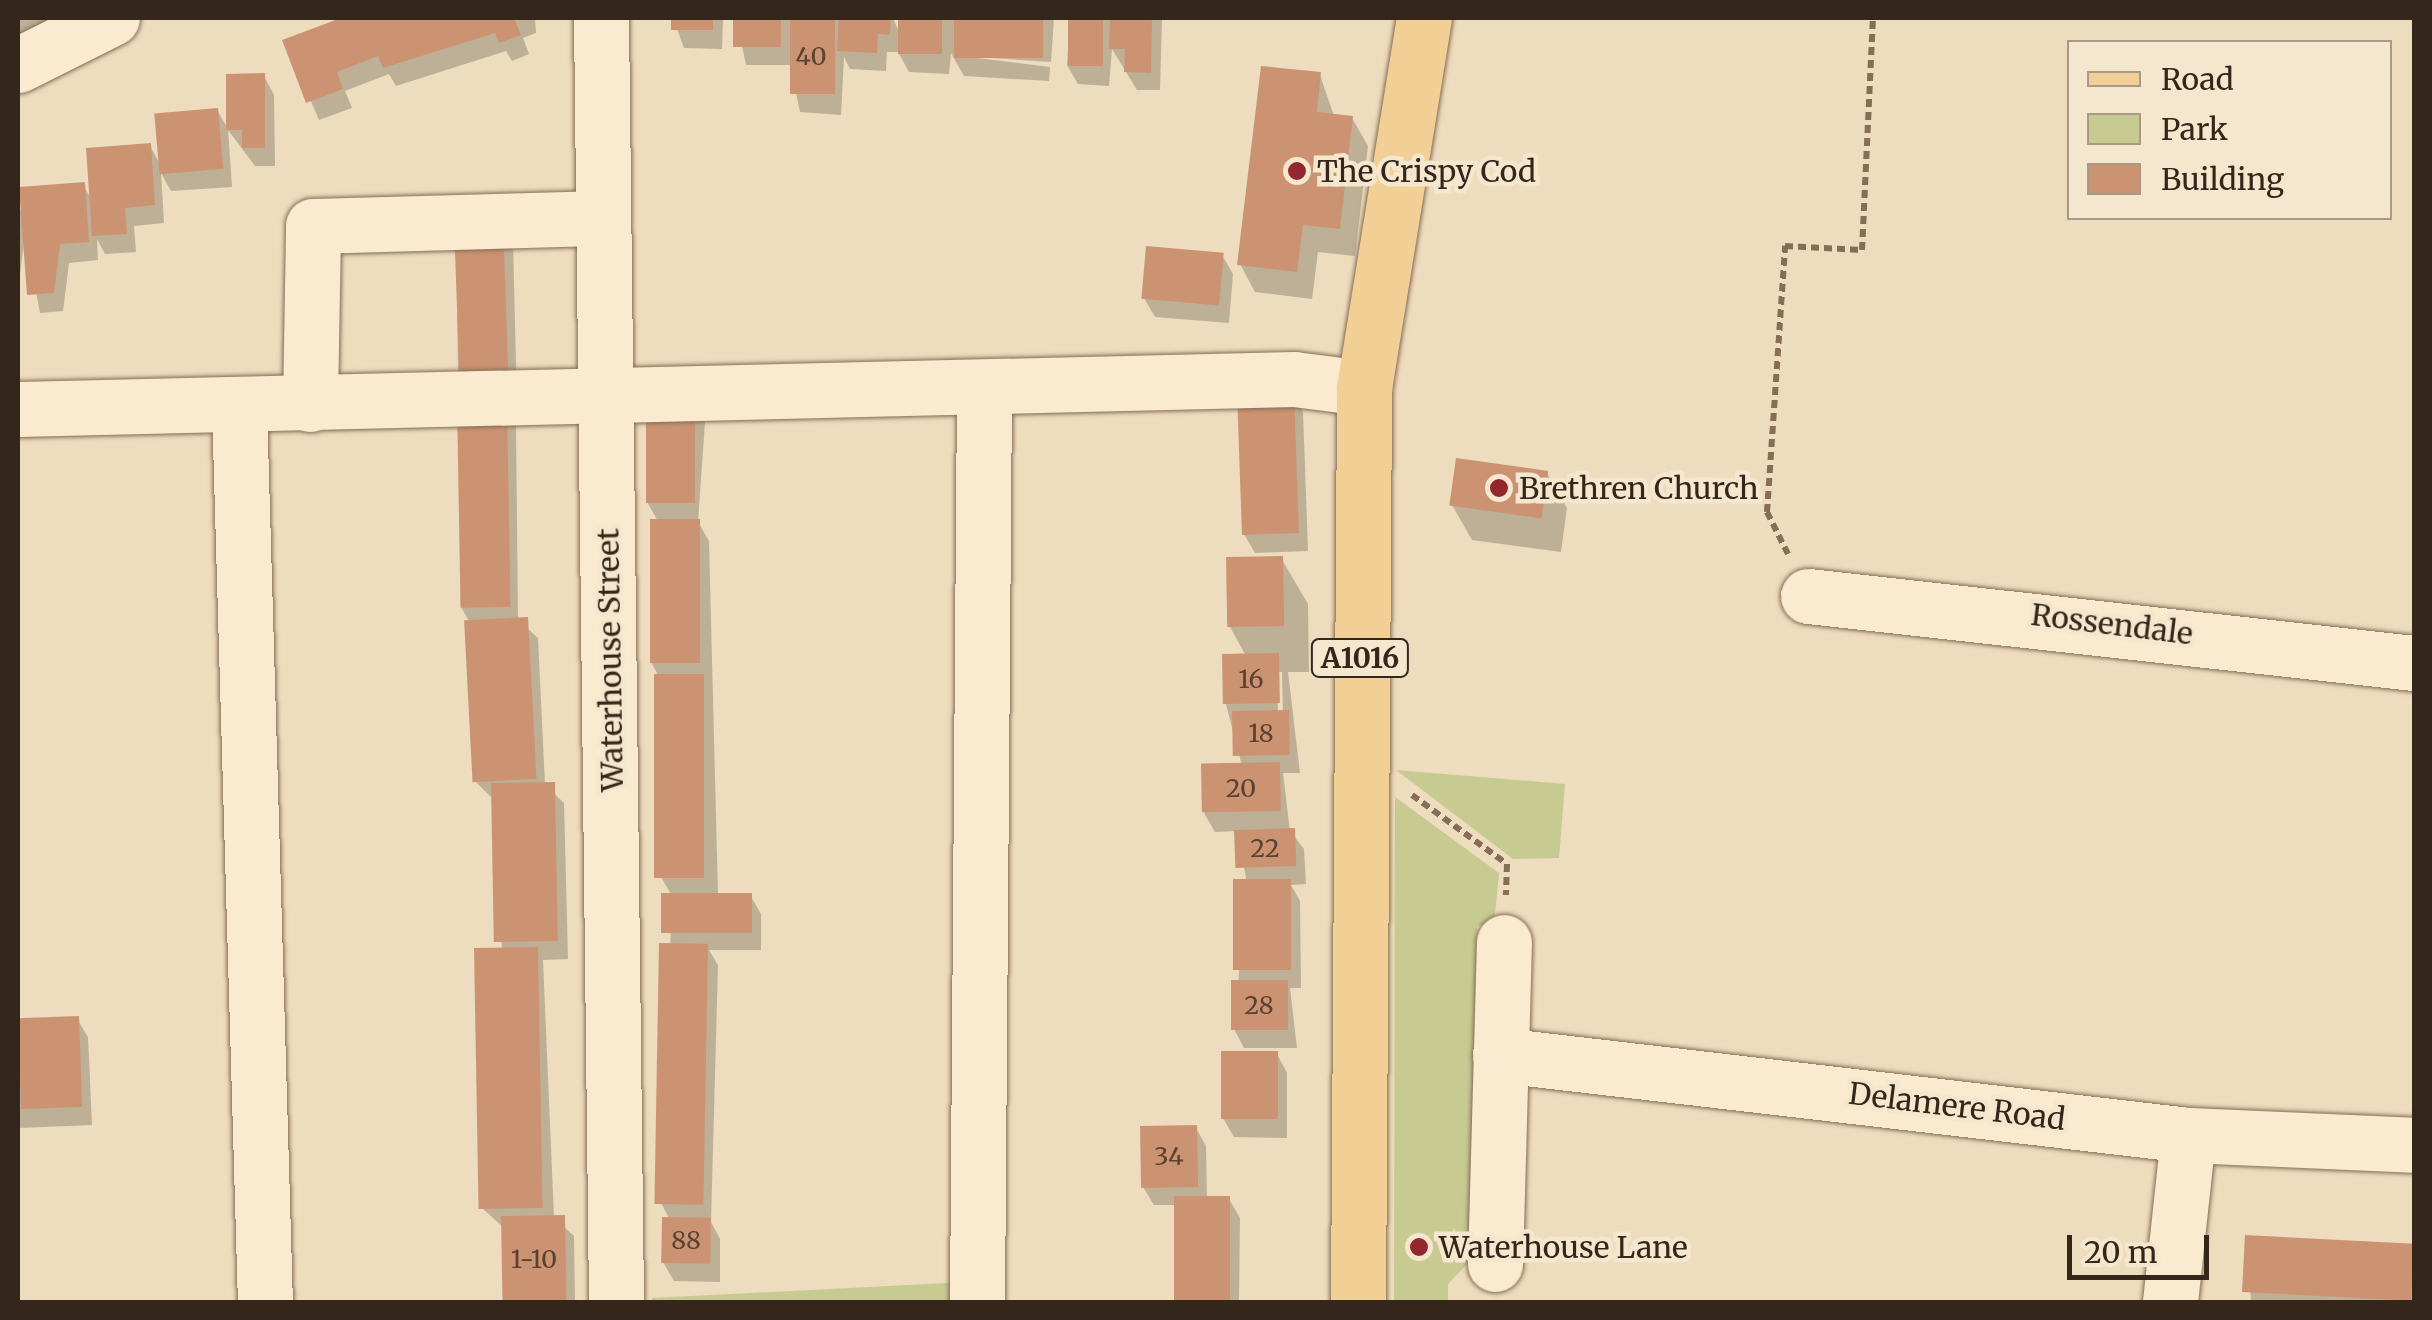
<!DOCTYPE html>
<style>
body{margin:0}
#map{position:relative;width:2432px;height:1320px;overflow:hidden;background:#eddcbd;font-family:Merriweather,serif}
div>[style]{position:absolute}
.green>*{inset:0;background:#c7cb92}
.shadow>*{inset:0;background:#0003}
.building>*{inset:0;background:#cc9373;transform-origin:0 0}
.path>*{height:6px;margin-top:-3px;transform-origin:0;background:repeating-linear-gradient(90deg,#856d56 0 8px,transparent 0 13px)}
.roads{filter:drop-shadow(0 0 2px #856d56) drop-shadow(0 0 2px #856d56)}
.minor>*{height:55px;margin:-27.5px;padding:0 27.5px;transform-origin:27.5px;border-radius:27.5px;background:#f9ead0}
.major>*{height:55px;margin:-27.5px;padding:0 27.5px;transform-origin:27.5px;border-radius:27.5px;background:#f2cf94}
.dots>*{width:28px;height:28px;translate:-50% -50%;box-sizing:border-box;border:5px solid #f5e7cd;border-radius:50%}
span{translate:-50% -50%;white-space:nowrap;text-align:center;line-height:1.15;-webkit-text-stroke:9px #f5e7cd;paint-order:stroke}
.number-label{font-size:25px;color:#5a4131}
.number-label span{-webkit-text-stroke-width:0}
.shield-label span{padding:2px 8px;background:#f5e7cd;border:2px solid;border-radius:8px;-webkit-text-stroke-width:0}
.shield-label{font-size:28px;color:#34261b;font-weight:700}
.poi-label{font-size:30px;color:#34261b}
.left{translate:0 -50%;text-align:left}
.street-label{font-size:30px;color:#34261b}
.frame{position:absolute;inset:0;border:20px solid #34261b;pointer-events:none}
.legend{position:absolute;left:2067px;top:40px;width:325px;height:180px;box-sizing:border-box;background:#f5e7cd;border:2px solid #a89a86;margin:0;padding:12px 18px;list-style:none;font-size:30px;color:#34261b}
.legend li{display:flex;align-items:center;gap:20px;height:50px}
.legend b{width:50px;border:2px solid #a89a86}
.scale{position:absolute;left:2067px;top:1235px;width:142px;height:45px;box-sizing:border-box;border:5px solid #34261b;border-top:0;padding-left:12px;font-size:30px;line-height:35px;white-space:nowrap;color:#34261b;-webkit-text-stroke:8px #f5e7cd;paint-order:stroke}
</style>
<div id="map">
<div class="green">
<div style="clip-path:polygon(1396px 770px,1565px 784px,1559px 858px,1513px 859px)"></div>
<div style="clip-path:polygon(1395px 797px,1499px 873px,1494px 924px,1477px 926px,1470px 1261px,1448px 1284px,1448px 1302px,1394px 1302px)"></div>
<div style="clip-path:polygon(966px 1282px,966px 1302px,652px 1302px,652px 1298px)"></div>
</div>
<div class="shadow">
<div style="clip-path:polygon(18px 18px,71px 18px,18px 64px)"></div>
<div style="clip-path:polygon(348px 18px,535px 18px,536px 33px,523px 38px,529px 54px,512px 61px,506px 51px,396px 86px,389px 74px,345px 91px,352px 108px,319px 120px,285px 41px)"></div>
<div style="clip-path:polygon(673px 18px,723px 18px,722px 49px,684px 48px)"></div>
<div style="clip-path:polygon(736px 18px,893px 18px,899px 32px,900px 18px,1054px 18px,1051px 62px,961px 56px,1050px 67px,1049px 81px,964px 76px,951px 53px,949px 74px,909px 72px,898px 52px,887px 52px,886px 71px,850px 69px,844px 57px,841px 115px,800px 112px,790px 65px,746px 65px)"></div>
<div style="clip-path:polygon(1070px 18px,1162px 18px,1160px 90px,1137px 90px,1112px 49px,1109px 86px,1078px 84px,1067px 65px)"></div>
<div style="clip-path:polygon(1320px 75px,1334px 116px,1352px 118px,1368px 146px,1355px 256px,1318px 252px,1312px 299px,1255px 292px,1240px 264px)"></div>
<div style="clip-path:polygon(264px 76px,274px 95px,275px 166px,255px 166px,228px 130px)"></div>
<div style="clip-path:polygon(217px 110px,228px 129px,232px 187px,171px 191px,161px 173px,164px 223px,134px 226px,136px 252px,105px 254px,97px 239px,98px 260px,69px 263px,63px 311px,40px 313px,25px 235px,18px 290px,18px 206px,24px 217px,83px 185px,92px 200px,150px 146px,160px 164px)"></div>
<div style="clip-path:polygon(456px 225px,513px 242px,517px 404px,503px 404px,516px 425px,518px 620px,538px 638px,545px 785px,564px 803px,568px 959px,543px 960px,554px 1218px,574px 1236px,575px 1302px,505px 1302px,503px 1227px,483px 1209px,502px 951px,494px 800px,475px 781px,470px 623px,461px 607px)"></div>
<div style="clip-path:polygon(1222px 255px,1233px 274px,1229px 323px,1155px 317px,1144px 298px)"></div>
<div style="clip-path:polygon(1292px 394px,1303px 412px,1308px 551px,1255px 553px,1244px 534px)"></div>
<div style="clip-path:polygon(694px 403px,705px 422px,698px 522px,709px 541px,718px 895px,750px 895px,761px 914px,761px 950px,709px 950px,718px 965px,711px 1222px,720px 1239px,720px 1282px,674px 1281px,663px 1262px,670px 1220px,661px 1203px,672px 896px,661px 877px,659px 677px,651px 662px,658px 521px,647px 502px)"></div>
<div style="clip-path:polygon(1547px 473px,1567px 508px,1561px 552px,1472px 540px,1452px 505px)"></div>
<div style="clip-path:polygon(evenodd,1281px 558px,1308px 604px,1309px 672px,1288px 672px,1300px 773px,1283px 773px,1290px 831px,1304px 849px,1306px 884px,1291px 885px,1300px 901px,1301px 988px,1290px 988px,1297px 1048px,1244px 1048px,1234px 1029px,1247px 883px,1237px 831px,1215px 832px,1204px 813px,1242px 766px,1226px 704px,1246px 656px,1230px 627px,1281px 558px,1277px 672px,1282px 672px,1283px 715px,1278px 716px,1277px 672px)"></div>
<div style="clip-path:polygon(77px 1019px,88px 1037px,92px 1125px,18px 1128px,18px 1021px)"></div>
<div style="clip-path:polygon(1277px 1054px,1287px 1073px,1287px 1138px,1234px 1137px,1223px 1118px)"></div>
<div style="clip-path:polygon(1196px 1128px,1206px 1146px,1207px 1199px,1229px 1199px,1240px 1218px,1239px 1302px,1176px 1302px,1176px 1205px,1154px 1205px,1143px 1187px)"></div>
<div style="clip-path:polygon(2247px 1237px,2414px 1246px,2414px 1302px,2251px 1302px)"></div>
</div>
<div class="building">
<div style="clip-path:polygon(341px 18px,514px 18px,521px 35px,499px 43px,495px 33px,383px 68px,378px 56px,337px 72px,343px 89px,306px 103px,282px 40px)"></div>
<div style="left:671px;top:18px;width:42px;height:12px"></div>
<div style="left:733px;top:18px;width:48px;height:29px"></div>
<div style="left:790px;top:18px;width:45px;height:76px"></div>
<div style="clip-path:polygon(839px 18px,891px 18px,890px 35px,878px 34px,877px 53px,837px 51px)"></div>
<div style="left:898px;top:18px;width:44px;height:36px"></div>
<div style="left:954px;top:18px;width:89px;height:40px"></div>
<div style="left:1068px;top:18px;width:35px;height:48px"></div>
<div style="clip-path:polygon(1110px 18px,1152px 18px,1151px 73px,1124px 72px,1125px 49px,1109px 49px)"></div>
<div style="clip-path:polygon(1261px 66px,1321px 72px,1317px 112px,1353px 116px,1340px 229px,1303px 225px,1297px 272px,1237px 265px)"></div>
<div style="clip-path:polygon(265px 73px,265px 148px,242px 148px,242px 130px,226px 130px,226px 74px)"></div>
<div style="left:218px;top:108px;width:61px;height:64px;rotate:85deg"></div>
<div style="clip-path:polygon(151px 143px,155px 205px,125px 208px,127px 234px,92px 236px,86px 148px)"></div>
<div style="clip-path:polygon(85px 182px,89px 242px,60px 244px,54px 293px,27px 295px,19px 187px)"></div>
<div style="left:503px;top:221px;width:164px;height:49px;rotate:88deg"></div>
<div style="left:1146px;top:246px;width:78px;height:53px;rotate:5deg"></div>
<div style="left:1294px;top:391px;width:142px;height:57px;rotate:88deg"></div>
<div style="left:646px;top:400px;width:49px;height:103px"></div>
<div style="left:507px;top:404px;width:203px;height:50px;rotate:89deg"></div>
<div style="left:1456px;top:458px;width:93px;height:48px;rotate:8deg"></div>
<div style="left:650px;top:519px;width:50px;height:144px"></div>
<div style="left:1283px;top:556px;width:70px;height:57px;rotate:89deg"></div>
<div style="left:528px;top:617px;width:162px;height:64px;rotate:87deg"></div>
<div style="left:1279px;top:653px;width:50px;height:57px;rotate:89deg"></div>
<div style="left:654px;top:674px;width:50px;height:204px"></div>
<div style="left:1289px;top:710px;width:45px;height:57px;rotate:89deg"></div>
<div style="left:1280px;top:762px;width:49px;height:79px;rotate:89deg"></div>
<div style="left:555px;top:782px;width:159px;height:64px;rotate:89deg"></div>
<div style="left:1295px;top:828px;width:38px;height:61px;rotate:88deg"></div>
<div style="left:1291px;top:879px;width:91px;height:58px;rotate:90deg"></div>
<div style="left:661px;top:893px;width:91px;height:40px"></div>
<div style="left:659px;top:943px;width:49px;height:261px;rotate:1deg"></div>
<div style="left:538px;top:947px;width:261px;height:64px;rotate:89deg"></div>
<div style="left:1231px;top:980px;width:57px;height:50px"></div>
<div style="left:79px;top:1016px;width:91px;height:61px;rotate:88deg"></div>
<div style="left:1221px;top:1051px;width:57px;height:68px"></div>
<div style="left:1197px;top:1125px;width:62px;height:57px;rotate:89deg"></div>
<div style="left:1174px;top:1196px;width:56px;height:106px"></div>
<div style="left:565px;top:1215px;width:87px;height:64px;rotate:89deg"></div>
<div style="left:662px;top:1217px;width:49px;height:46px;rotate:1deg"></div>
<div style="left:2245px;top:1235px;width:169px;height:57px;rotate:3deg"></div>
</div>
<div class="path">
<div style="left:1788px;top:554px;width:47px;rotate:-116.6deg"></div>
<div style="left:1767px;top:512px;width:267px;rotate:-86.1deg"></div>
<div style="left:1785px;top:246px;width:77px;rotate:3deg"></div>
<div style="left:1862px;top:250px;width:232px;rotate:-87.3deg"></div>
<div style="left:1412px;top:795px;width:117px;rotate:36deg"></div>
<div style="left:1507px;top:864px;width:31px;rotate:92deg"></div>
</div>
<div class="roads">
<div class="minor">
<div style="left:601px;top:18px;width:1284px;rotate:89.33deg"></div>
<div style="left:18px;top:65px;width:105px;rotate:-26.6deg"></div>
<div style="left:310px;top:404px;width:178px;rotate:-89deg"></div>
<div style="left:313px;top:226px;width:290px;rotate:-1.6deg"></div>
<div style="left:239px;top:407px;width:895px;rotate:88.34deg"></div>
<div style="left:18px;top:409px;width:1276px;rotate:-1.35deg"></div>
<div style="left:1294px;top:379px;width:71px;rotate:7.3deg"></div>
<div style="left:1808px;top:596px;width:610px;rotate:6.31deg"></div>
<div style="left:1500px;top:1055px;width:693px;rotate:6.63deg"></div>
<div style="left:2188px;top:1135px;width:226px;rotate:2.5deg"></div>
<div style="left:1495px;top:1264px;width:322px;rotate:-88.4deg"></div>
<div style="left:977px;top:1302px;width:910px;rotate:-89.56deg"></div>
<div style="left:2170px;top:1302px;width:168px;rotate:-83.8deg"></div>
</div>
<div class="major">
<div style="left:1358px;top:1302px;width:914px;rotate:-89.62deg"></div>
<div style="left:1364px;top:388px;width:375px;rotate:-80.8deg"></div>
</div>
</div>
<div class="dots">
<div style="left:1297px;top:171px;background:#94272d"></div>
<div style="left:1499px;top:488px;background:#94272d"></div>
<div style="left:1419px;top:1247px;background:#94272d"></div>
</div>
<div class="number-label">
<span style="left:811px;top:56px">40</span>
<span style="left:1251px;top:679px">16</span>
<span style="left:1261px;top:733px">18</span>
<span style="left:1241px;top:788px">20</span>
<span style="left:1265px;top:848px">22</span>
<span style="left:1259px;top:1005px">28</span>
<span style="left:1169px;top:1156px">34</span>
<span style="left:686px;top:1240px">88</span>
<span style="left:534px;top:1259px">1-10</span>
</div>
<div class="shield-label">
<span style="left:1360px;top:658px">A1016</span>
</div>
<div class="poi-label">
<span class="left" style="left:1317px;top:171px">The Crispy Cod</span>
<span class="left" style="left:1519px;top:488px">Brethren Church</span>
<span class="left" style="left:1439px;top:1247px">Waterhouse Lane</span>
</div>
<div class="street-label">
<span style="left:2112px;top:624px;rotate:7deg">Rossendale</span>
<span style="left:610px;top:660px;rotate:-91deg">Waterhouse Street</span>
<span style="left:1957px;top:1106px;rotate:7deg">Delamere Road</span>
</div>
<div class="frame"></div>
<ul class="legend">
<li><b style="height:12px;background:#f2cf94"></b>Road</li>
<li><b style="height:28px;background:#c7cb92"></b>Park</li>
<li><b style="height:28px;background:#cc9373"></b>Building</li>
</ul>
<div class="scale">20 m</div>
</div>
